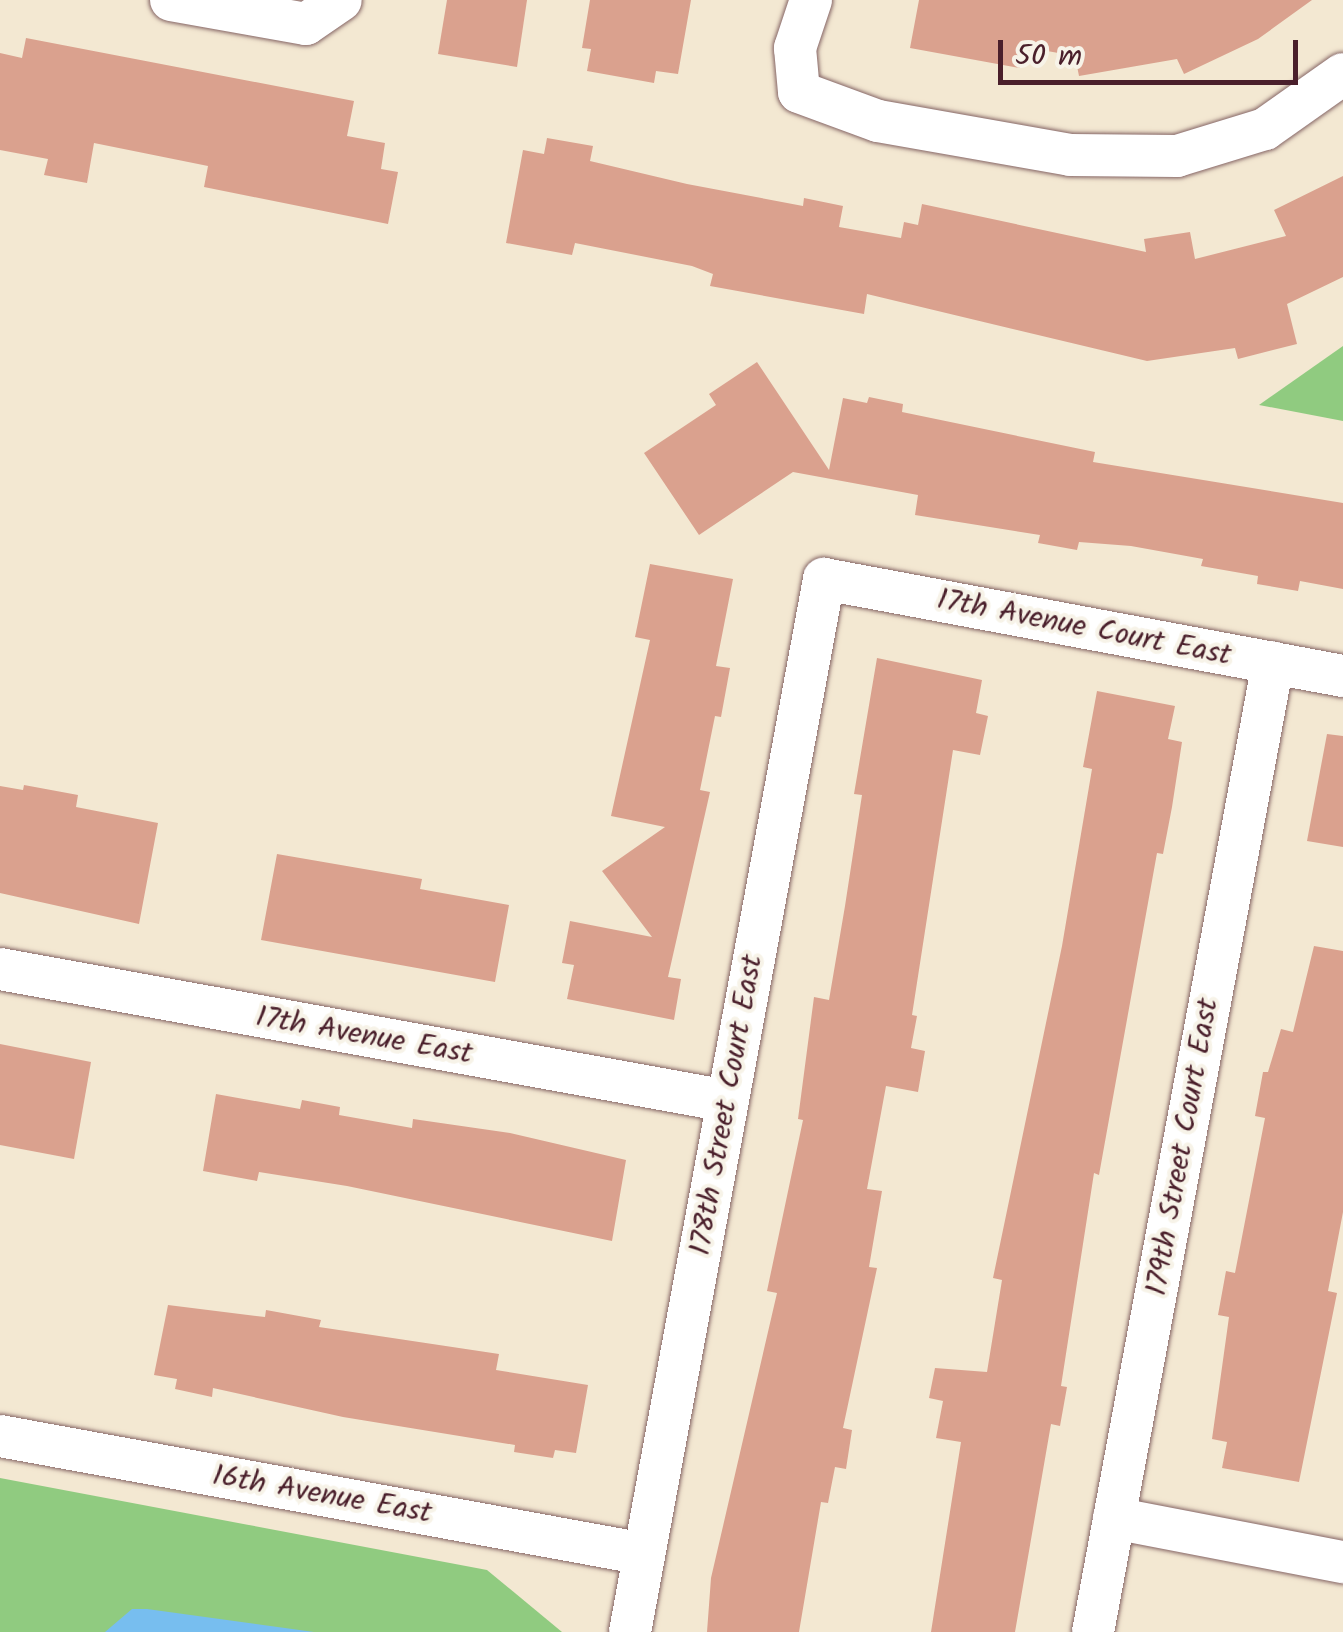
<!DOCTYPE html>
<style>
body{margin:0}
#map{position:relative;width:1343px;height:1632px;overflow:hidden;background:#f3e8d2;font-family:Kalam,sans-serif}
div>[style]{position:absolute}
.green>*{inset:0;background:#90cb80}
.water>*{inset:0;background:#77beef}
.building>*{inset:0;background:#daa18e}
.roads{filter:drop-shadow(0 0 2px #856565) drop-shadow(0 0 2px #856565)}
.street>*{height:42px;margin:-21px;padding:0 21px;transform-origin:21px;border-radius:21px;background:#fff}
span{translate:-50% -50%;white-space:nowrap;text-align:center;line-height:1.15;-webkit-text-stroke:8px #f7f3e8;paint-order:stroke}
.street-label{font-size:30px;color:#4a1f2b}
.scale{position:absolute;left:998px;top:40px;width:300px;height:45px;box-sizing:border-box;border:5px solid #4a1f2b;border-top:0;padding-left:12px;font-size:30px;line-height:35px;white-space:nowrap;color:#4a1f2b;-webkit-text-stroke:8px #f7f3e8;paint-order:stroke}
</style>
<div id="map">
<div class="green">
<div style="clip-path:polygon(1343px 346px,1343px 421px,1259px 405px)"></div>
<div style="clip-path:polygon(0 1478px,487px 1570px,562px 1632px,0 1632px)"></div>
</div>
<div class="water">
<div style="clip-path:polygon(132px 1609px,147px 1609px,314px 1632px,105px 1632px)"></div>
</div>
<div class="building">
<div style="clip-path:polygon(447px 0,527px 0,517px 67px,438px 54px)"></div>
<div style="clip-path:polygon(590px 0,691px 0,678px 74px,656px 71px,654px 83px,587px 71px,591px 49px,582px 48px)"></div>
<div style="clip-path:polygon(919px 0,1312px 0,1258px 39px,1184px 74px,1177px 59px,1079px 76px,1075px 56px,1025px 47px,1020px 68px,910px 48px)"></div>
<div style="clip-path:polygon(26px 38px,354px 101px,347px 136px,385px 143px,381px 169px,398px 172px,388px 224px,204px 187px,208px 166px,94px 143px,87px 183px,44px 175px,48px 159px,0 150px,0 53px,22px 58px)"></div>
<div style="clip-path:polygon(547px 138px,593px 146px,590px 161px,687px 184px,803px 206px,804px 198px,843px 206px,839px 227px,901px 238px,904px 222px,918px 225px,922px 204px,1146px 252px,1144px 239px,1190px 232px,1195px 259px,1286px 236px,1274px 210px,1343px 176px,1343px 277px,1287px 304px,1297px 344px,1238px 359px,1235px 348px,1147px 361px,867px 294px,864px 314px,710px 286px,713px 274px,692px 266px,575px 243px,572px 255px,506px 243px,523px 150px,544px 154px)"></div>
<div style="clip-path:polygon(757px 362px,829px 470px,843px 398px,867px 403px,869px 397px,903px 404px,902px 412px,1095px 452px,1093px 462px,1343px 503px,1343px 589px,1300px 581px,1298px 591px,1257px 584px,1258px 576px,1201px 566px,1203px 559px,1131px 546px,1079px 542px,1077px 550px,1038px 543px,1040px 535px,915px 515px,918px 495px,793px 472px,699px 535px,644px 453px,716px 405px,709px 394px)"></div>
<div style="clip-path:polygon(650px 564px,733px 579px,716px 666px,730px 668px,721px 717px,715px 716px,700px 790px,710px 792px,668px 977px,681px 979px,674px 1020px,567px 999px,574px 965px,562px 963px,570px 921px,652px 937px,602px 871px,665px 827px,611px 816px,650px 640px,635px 637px)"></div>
<div style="clip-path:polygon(877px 658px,982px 680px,976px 713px,988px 716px,980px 755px,953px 750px,912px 1015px,917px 1016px,911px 1048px,925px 1051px,918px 1092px,886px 1086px,867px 1189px,882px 1191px,869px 1267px,877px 1268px,843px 1428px,852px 1430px,846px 1469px,835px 1467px,828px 1503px,821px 1502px,799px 1632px,707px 1632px,711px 1578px,777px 1293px,767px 1291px,803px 1120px,798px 1119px,814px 997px,829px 1000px,845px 906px,862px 795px,854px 794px)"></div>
<div style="clip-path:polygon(1097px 691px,1175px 706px,1168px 739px,1182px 742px,1172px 807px,1163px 854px,1157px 853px,1099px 1175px,1094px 1173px,1061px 1386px,1067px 1387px,1060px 1426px,1051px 1424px,1015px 1632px,931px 1632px,961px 1442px,936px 1438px,943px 1401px,929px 1398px,935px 1368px,987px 1372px,1002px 1280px,993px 1278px,1062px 946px,1092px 769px,1083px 767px)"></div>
<div style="clip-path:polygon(1327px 734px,1343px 736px,1343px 847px,1307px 841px)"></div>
<div style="clip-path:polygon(24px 785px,78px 795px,76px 807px,158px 823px,139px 924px,0 893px,0 786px,23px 790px)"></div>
<div style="clip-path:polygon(277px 854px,422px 879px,420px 889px,509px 905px,495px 982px,261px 940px)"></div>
<div style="clip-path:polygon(1314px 946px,1343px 951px,1343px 1212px,1328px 1291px,1337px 1293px,1299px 1482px,1222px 1468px,1227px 1442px,1212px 1439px,1229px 1317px,1218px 1315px,1226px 1271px,1235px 1273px,1265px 1118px,1255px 1116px,1263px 1072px,1268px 1072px,1281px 1029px,1293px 1032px)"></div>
<div style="clip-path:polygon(0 1044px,91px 1062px,74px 1159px,0 1145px)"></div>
<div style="clip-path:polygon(216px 1094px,300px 1109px,302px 1100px,340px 1107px,339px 1115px,412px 1128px,413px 1119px,510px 1133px,626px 1160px,612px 1241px,347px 1186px,259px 1172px,257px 1181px,203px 1171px)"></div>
<div style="clip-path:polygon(168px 1305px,265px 1317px,266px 1310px,321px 1320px,319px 1327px,499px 1354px,496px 1370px,588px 1385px,576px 1453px,555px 1450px,553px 1458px,514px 1452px,515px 1445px,343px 1417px,213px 1388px,212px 1397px,175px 1389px,177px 1379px,154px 1375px)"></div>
</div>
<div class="roads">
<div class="street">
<div style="left:171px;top:0;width:137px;rotate:10.1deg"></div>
<div style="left:306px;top:24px;width:42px;rotate:-34.4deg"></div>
<div style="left:811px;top:0;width:51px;rotate:108.4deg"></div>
<div style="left:795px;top:48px;width:44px;rotate:84.8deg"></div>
<div style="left:799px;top:92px;width:84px;rotate:20.2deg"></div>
<div style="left:878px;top:121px;width:195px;rotate:10deg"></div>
<div style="left:1070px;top:155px;width:107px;rotate:0.5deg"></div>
<div style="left:1177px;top:156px;width:92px;rotate:-17.1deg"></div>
<div style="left:1265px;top:129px;width:95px;rotate:-35.2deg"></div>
<div style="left:0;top:969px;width:739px;rotate:10.29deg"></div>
<div style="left:0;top:1436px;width:655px;rotate:10.38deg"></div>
<div style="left:1114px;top:1518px;width:233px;rotate:10.9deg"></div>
<div style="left:630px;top:1632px;width:1071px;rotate:-79.56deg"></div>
<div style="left:824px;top:579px;width:528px;rotate:10.59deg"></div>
<div style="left:1093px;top:1632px;width:986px;rotate:-79.48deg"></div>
</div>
</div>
<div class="street-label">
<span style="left:1084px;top:628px;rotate:11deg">17th Avenue Court East</span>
<span style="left:364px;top:1036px;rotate:10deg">17th Avenue East</span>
<span style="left:727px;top:1105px;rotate:-80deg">178th Street Court East</span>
<span style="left:1183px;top:1147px;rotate:-80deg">179th Street Court East</span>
<span style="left:322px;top:1495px;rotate:10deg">16th Avenue East</span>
</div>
<div class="scale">50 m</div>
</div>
